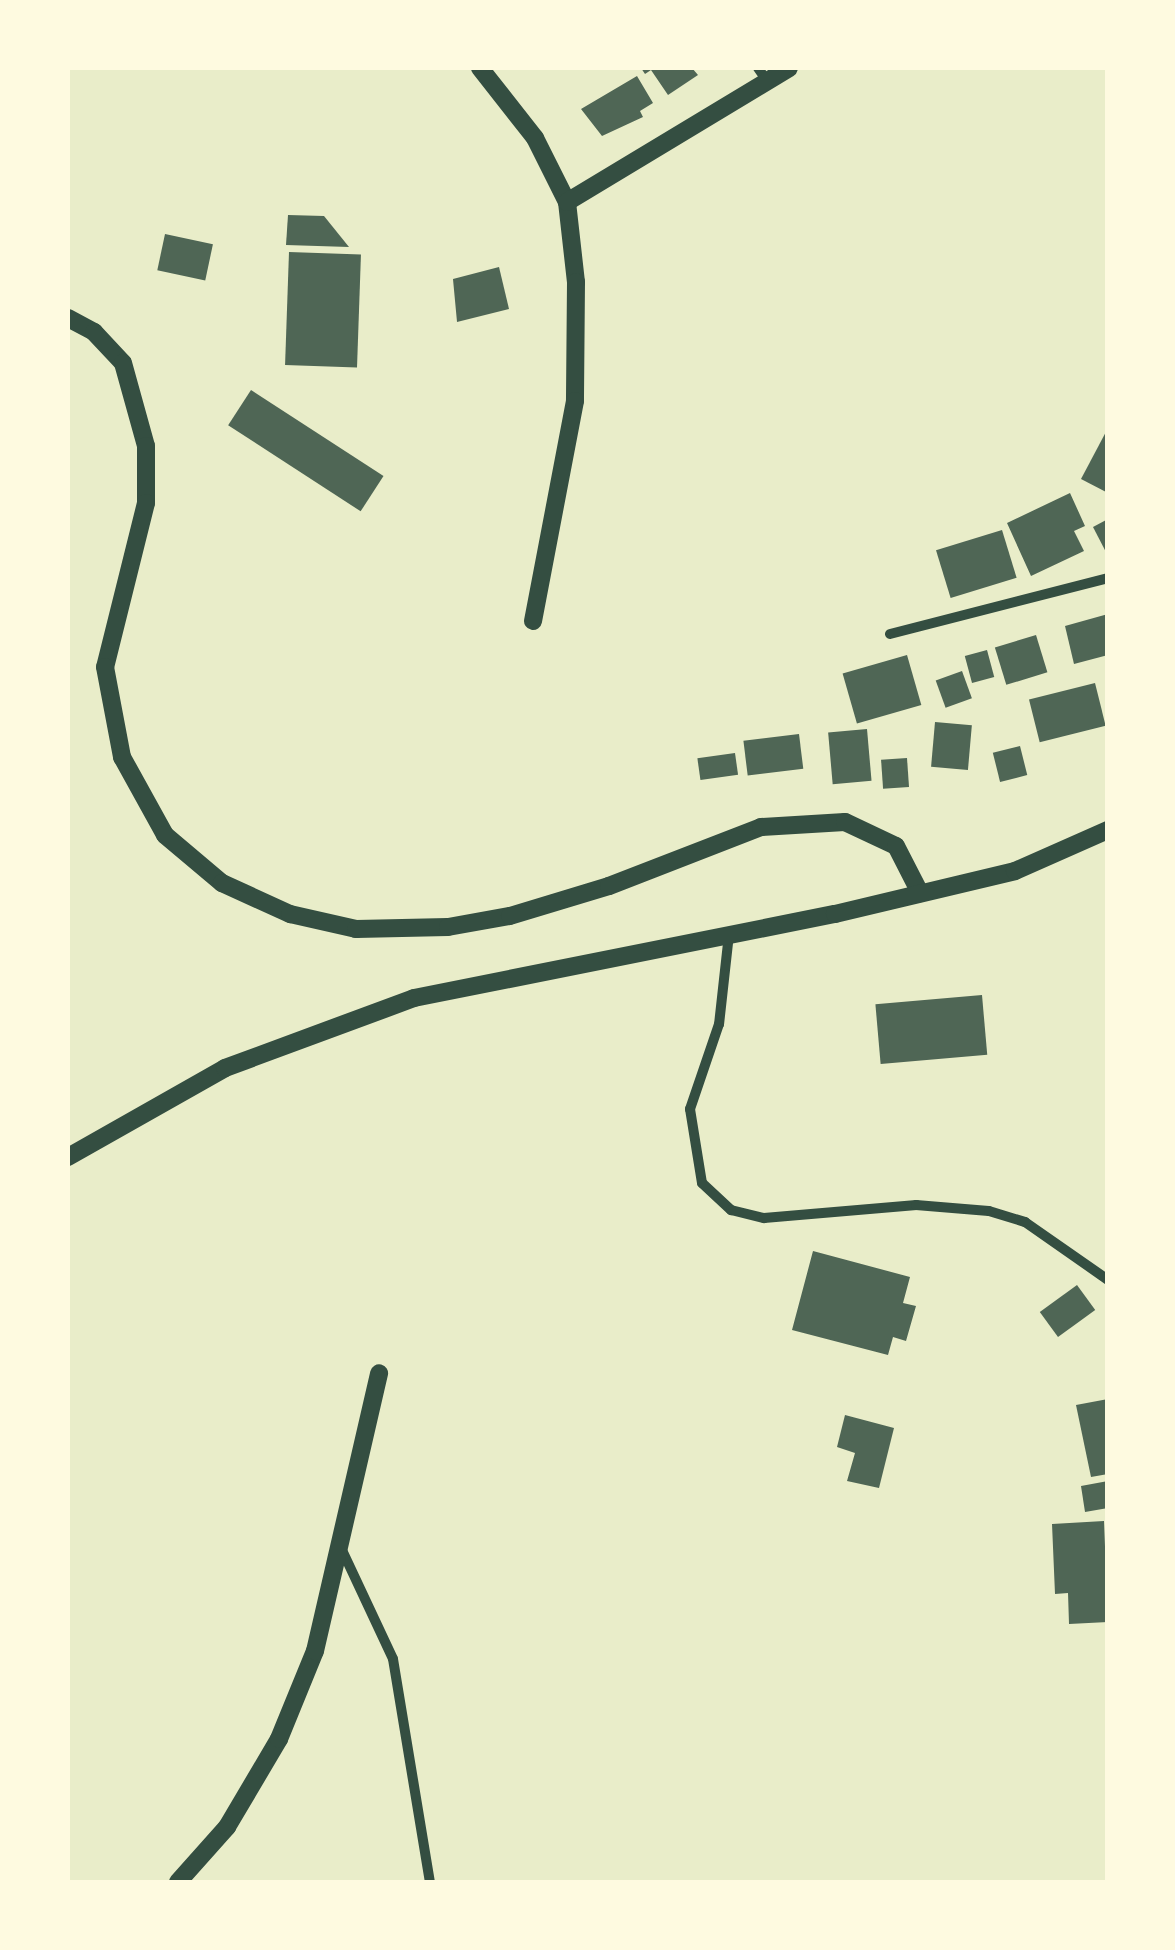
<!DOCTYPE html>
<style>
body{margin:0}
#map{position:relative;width:1175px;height:1950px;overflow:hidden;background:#e9edc9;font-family:"Nunito Sans",sans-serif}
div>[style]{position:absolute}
.building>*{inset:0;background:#4f6655;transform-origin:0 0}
.minor>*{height:10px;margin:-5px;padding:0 5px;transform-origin:5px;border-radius:5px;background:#344e41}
.tertiary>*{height:18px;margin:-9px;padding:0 9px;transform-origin:9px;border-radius:9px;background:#344e41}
span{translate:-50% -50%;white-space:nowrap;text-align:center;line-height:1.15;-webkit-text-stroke:8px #fefae0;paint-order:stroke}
.frame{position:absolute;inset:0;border:70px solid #fefae0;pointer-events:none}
</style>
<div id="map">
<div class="building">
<div style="clip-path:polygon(641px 68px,692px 68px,698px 75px,668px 95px,651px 70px,645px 74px)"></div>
<div style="clip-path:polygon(637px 76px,653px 103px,640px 111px,643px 117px,602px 136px,581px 109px)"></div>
<div style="clip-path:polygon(288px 215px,324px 216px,349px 247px,286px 245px)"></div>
<div style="left:165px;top:234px;width:49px;height:37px;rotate:12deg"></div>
<div style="left:289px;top:252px;width:72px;height:113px;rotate:2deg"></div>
<div style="clip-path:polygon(499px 267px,509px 309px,457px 322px,453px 279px)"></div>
<div style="left:251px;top:390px;width:158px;height:42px;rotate:33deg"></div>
<div style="clip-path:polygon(1108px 428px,1108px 493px,1081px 479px)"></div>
<div style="clip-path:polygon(1070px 493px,1085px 526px,1074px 531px,1084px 551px,1031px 576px,1007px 523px)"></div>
<div style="clip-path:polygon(1108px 519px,1108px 556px,1093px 527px)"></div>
<div style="left:1002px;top:530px;width:50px;height:69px;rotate:73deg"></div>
<div style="clip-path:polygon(1108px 614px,1108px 655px,1074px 664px,1065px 626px)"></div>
<div style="left:1036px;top:635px;width:39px;height:43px;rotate:73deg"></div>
<div style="left:987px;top:650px;width:28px;height:23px;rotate:75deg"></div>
<div style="left:907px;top:655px;width:52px;height:67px;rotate:74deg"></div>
<div style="left:962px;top:671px;width:29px;height:28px;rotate:70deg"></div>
<div style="left:1095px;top:683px;width:44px;height:68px;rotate:76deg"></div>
<div style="left:935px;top:722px;width:37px;height:45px;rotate:5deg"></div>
<div style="left:867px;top:729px;width:52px;height:39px;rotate:85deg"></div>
<div style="left:799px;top:734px;width:35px;height:56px;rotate:83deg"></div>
<div style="left:1020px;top:746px;width:30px;height:28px;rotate:76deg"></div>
<div style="left:735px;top:753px;width:22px;height:38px;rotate:82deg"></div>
<div style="left:907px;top:758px;width:29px;height:26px;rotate:86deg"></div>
<div style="left:982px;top:995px;width:60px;height:107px;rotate:85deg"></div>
<div style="clip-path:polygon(813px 1251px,910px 1277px,903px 1303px,916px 1306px,906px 1341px,893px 1337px,888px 1355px,792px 1330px)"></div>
<div style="left:1077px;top:1285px;width:31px;height:46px;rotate:54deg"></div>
<div style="clip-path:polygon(1108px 1399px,1108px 1474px,1091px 1477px,1076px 1405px)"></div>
<div style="clip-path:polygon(845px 1415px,894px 1428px,879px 1488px,847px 1481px,855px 1453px,837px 1447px)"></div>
<div style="clip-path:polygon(1108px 1481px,1108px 1508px,1085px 1512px,1081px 1486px)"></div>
<div style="clip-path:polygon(1104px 1521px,1108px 1622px,1069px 1624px,1068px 1593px,1055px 1594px,1052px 1524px)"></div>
</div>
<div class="minor">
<div style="left:758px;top:68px;width:16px;rotate:55deg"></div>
<div style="left:890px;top:634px;width:225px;rotate:-14.4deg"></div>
<div style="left:729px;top:934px;width:91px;rotate:96.3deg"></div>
<div style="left:719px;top:1024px;width:90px;rotate:108.8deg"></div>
<div style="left:690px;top:1109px;width:75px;rotate:80.8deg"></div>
<div style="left:702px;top:1183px;width:40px;rotate:43deg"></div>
<div style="left:731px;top:1210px;width:34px;rotate:14deg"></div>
<div style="left:764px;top:1218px;width:153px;rotate:-4.9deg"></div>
<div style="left:916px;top:1205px;width:73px;rotate:4.7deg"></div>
<div style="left:989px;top:1211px;width:38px;rotate:17deg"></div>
<div style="left:1025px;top:1222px;width:101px;rotate:34.9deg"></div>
<div style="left:342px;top:1550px;width:120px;rotate:64.9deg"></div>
<div style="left:393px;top:1659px;width:226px;rotate:80.6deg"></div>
</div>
<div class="tertiary">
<div style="left:480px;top:68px;width:89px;rotate:51.8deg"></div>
<div style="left:535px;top:138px;width:72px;rotate:63.4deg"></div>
<div style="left:567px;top:202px;width:81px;rotate:83.6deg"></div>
<div style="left:576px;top:282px;width:119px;rotate:90.5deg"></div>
<div style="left:575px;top:401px;width:224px;rotate:100.8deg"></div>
<div style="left:567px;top:202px;width:259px;rotate:-31.1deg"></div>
<div style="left:68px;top:318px;width:30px;rotate:28deg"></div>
<div style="left:94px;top:332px;width:42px;rotate:46.9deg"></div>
<div style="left:123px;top:363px;width:86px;rotate:74.5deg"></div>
<div style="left:146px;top:446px;width:57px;rotate:90deg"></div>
<div style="left:146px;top:503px;width:169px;rotate:104deg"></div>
<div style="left:105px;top:667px;width:92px;rotate:79.3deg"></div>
<div style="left:122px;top:757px;width:89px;rotate:61.1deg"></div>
<div style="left:165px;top:835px;width:75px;rotate:40.1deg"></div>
<div style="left:222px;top:883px;width:75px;rotate:24.5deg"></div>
<div style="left:290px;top:914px;width:68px;rotate:12.8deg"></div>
<div style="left:356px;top:929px;width:92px;rotate:-1.2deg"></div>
<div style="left:448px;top:927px;width:63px;rotate:-10.1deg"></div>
<div style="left:510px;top:916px;width:103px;rotate:-16.9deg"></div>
<div style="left:609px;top:886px;width:163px;rotate:-21.2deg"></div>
<div style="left:761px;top:827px;width:84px;rotate:-3.4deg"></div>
<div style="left:845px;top:822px;width:56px;rotate:25.2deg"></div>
<div style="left:896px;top:846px;width:53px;rotate:62.9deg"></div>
<div style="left:68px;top:1157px;width:180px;rotate:-29.5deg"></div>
<div style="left:225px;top:1068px;width:202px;rotate:-20.3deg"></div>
<div style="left:414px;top:998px;width:429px;rotate:-11.3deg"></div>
<div style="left:835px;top:914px;width:185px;rotate:-13.4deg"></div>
<div style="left:1015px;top:871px;width:102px;rotate:-23.8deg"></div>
<div style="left:178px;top:1882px;width:74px;rotate:-48.3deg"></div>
<div style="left:227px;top:1827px;width:102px;rotate:-59.4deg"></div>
<div style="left:279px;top:1739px;width:95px;rotate:-67.8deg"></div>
<div style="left:315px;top:1651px;width:285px;rotate:-77deg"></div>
</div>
<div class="frame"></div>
</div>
